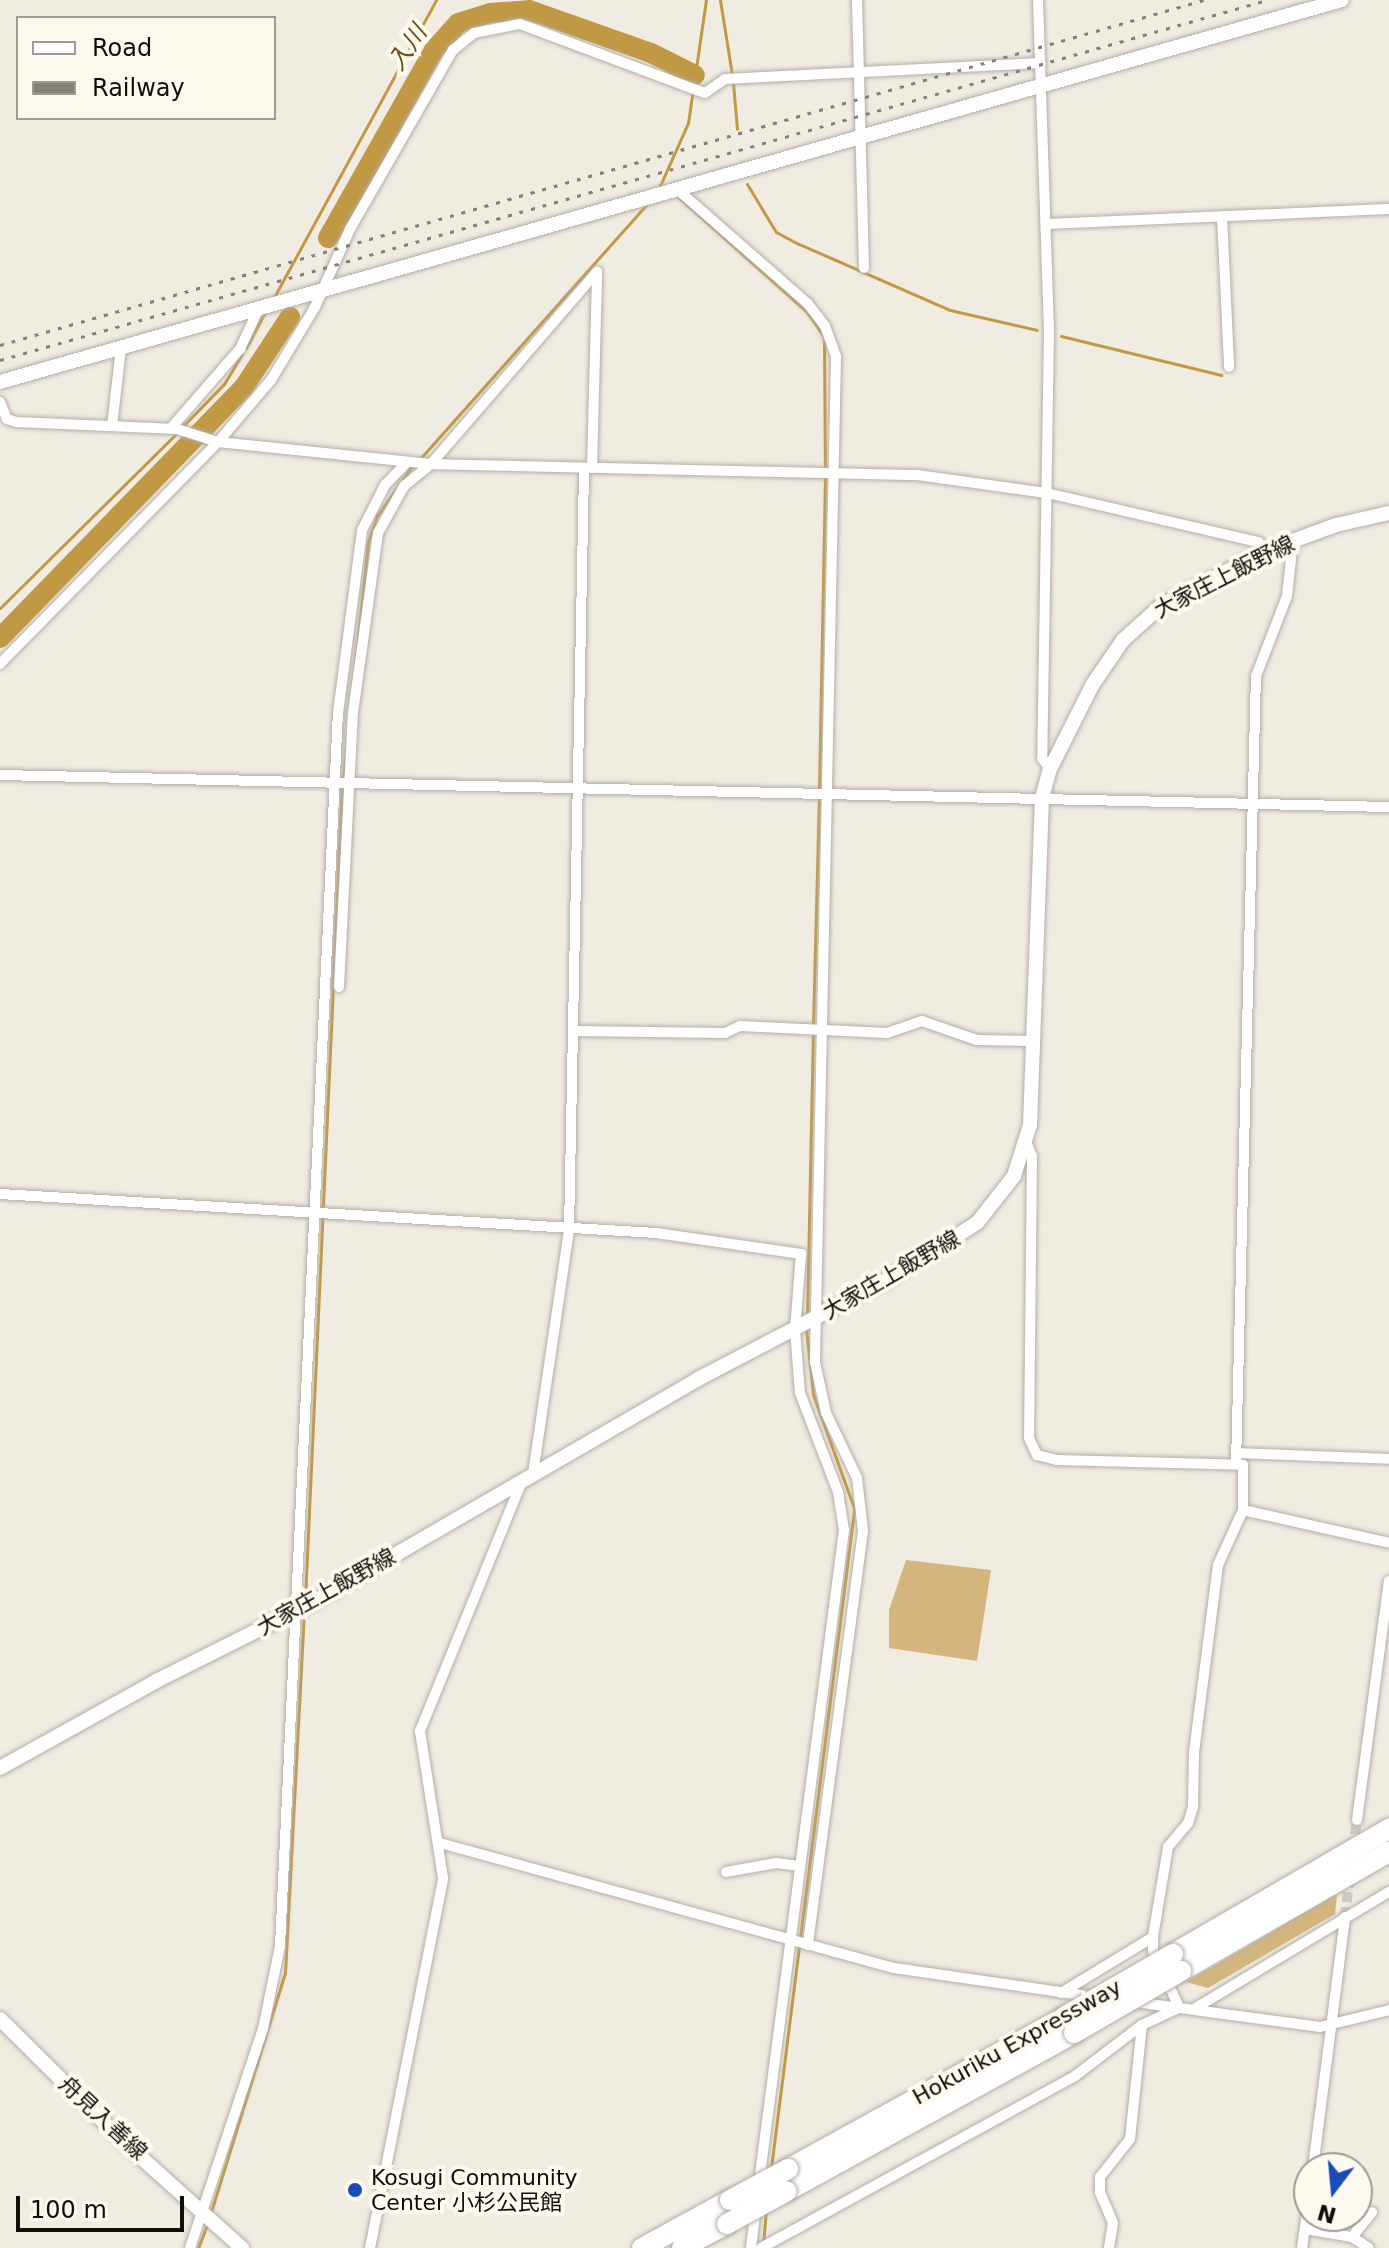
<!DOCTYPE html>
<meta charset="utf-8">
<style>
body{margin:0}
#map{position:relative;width:1389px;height:2248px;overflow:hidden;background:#f1ece2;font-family:"DejaVu Sans","Noto Sans JP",sans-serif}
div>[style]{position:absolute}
.green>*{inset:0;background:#d3b57e}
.stream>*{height:3px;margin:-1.5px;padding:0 1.5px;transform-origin:1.5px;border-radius:1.5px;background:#c19844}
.river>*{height:20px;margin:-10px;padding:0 10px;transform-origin:10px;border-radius:10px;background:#c19844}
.street-tunnel>*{height:10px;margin-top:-5px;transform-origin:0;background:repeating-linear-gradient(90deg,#cfcbc2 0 10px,transparent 0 15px)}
.roads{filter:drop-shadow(0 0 2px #b3aea5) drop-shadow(0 0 2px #b3aea5)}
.street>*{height:10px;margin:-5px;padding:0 5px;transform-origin:5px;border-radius:5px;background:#fff}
.secondary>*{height:14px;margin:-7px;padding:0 7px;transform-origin:7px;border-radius:7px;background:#fff}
.highway>*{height:20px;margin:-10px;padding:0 10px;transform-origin:10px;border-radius:10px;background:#fff}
.rail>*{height:3px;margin-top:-1.5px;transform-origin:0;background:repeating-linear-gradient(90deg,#84817a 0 4px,transparent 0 12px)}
.bridges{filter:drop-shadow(0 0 2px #b3aea5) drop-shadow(0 0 2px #b3aea5)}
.highway-bridge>*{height:20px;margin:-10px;padding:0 10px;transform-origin:10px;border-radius:10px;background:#fff}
.dots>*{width:22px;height:22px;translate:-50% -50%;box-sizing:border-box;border:4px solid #fef9ef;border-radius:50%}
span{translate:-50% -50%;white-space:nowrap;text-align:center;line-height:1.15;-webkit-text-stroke:8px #fef9ef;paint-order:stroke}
.street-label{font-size:22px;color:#0f0e0b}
.poi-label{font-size:22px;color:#0f0e0b}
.left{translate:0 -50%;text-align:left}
.water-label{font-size:24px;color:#6c4f0e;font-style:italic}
.legend{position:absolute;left:16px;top:16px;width:260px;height:104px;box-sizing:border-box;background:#fef9ef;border:2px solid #9e9b94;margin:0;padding:10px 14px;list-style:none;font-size:24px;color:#0f0e0b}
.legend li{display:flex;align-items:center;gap:16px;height:40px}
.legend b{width:40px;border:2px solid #9e9b94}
.north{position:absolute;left:1293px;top:2152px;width:80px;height:80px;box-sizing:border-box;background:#fef9ef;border:2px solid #9e9b94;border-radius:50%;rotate:196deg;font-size:22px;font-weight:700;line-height:32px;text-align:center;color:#0f0e0b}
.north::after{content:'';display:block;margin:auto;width:28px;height:36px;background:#194cb9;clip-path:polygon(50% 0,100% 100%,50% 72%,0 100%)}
.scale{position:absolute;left:16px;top:2196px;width:168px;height:36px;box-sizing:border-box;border:4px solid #0f0e0b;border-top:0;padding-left:10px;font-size:24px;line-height:28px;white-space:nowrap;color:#0f0e0b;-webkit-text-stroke:6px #fef9ef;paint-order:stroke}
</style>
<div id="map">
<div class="green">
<div style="clip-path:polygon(906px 1560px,991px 1570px,977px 1661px,889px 1648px,889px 1610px)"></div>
<div style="clip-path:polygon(1337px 1894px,1335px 1914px,1208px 1988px,1186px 1982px)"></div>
</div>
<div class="stream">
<div style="left:720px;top:0;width:76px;rotate:80.9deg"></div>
<div style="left:733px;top:83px;width:46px;rotate:85deg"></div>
<div style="left:747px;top:184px;width:56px;rotate:58.9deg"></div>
<div style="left:776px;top:232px;width:26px;rotate:28deg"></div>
<div style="left:799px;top:244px;width:165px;rotate:23.6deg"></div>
<div style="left:950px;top:310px;width:89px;rotate:12.9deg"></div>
<div style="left:659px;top:188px;width:71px;rotate:-66deg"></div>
<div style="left:688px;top:123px;width:124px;rotate:-81.7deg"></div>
<div style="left:675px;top:194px;width:176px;rotate:41.8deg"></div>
<div style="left:806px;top:311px;width:32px;rotate:55deg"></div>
<div style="left:824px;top:337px;width:133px;rotate:89.6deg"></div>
<div style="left:273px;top:299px;width:341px;rotate:-61.4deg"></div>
<div style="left:1061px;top:336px;width:165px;rotate:13.7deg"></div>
<div style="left:246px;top:348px;width:41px;rotate:-62.2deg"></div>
<div style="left:181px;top:428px;width:62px;rotate:-45.7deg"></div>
<div style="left:224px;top:384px;width:35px;rotate:-59deg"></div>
<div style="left:418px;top:461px;width:344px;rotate:-48.3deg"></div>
<div style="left:0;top:608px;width:247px;rotate:-44.7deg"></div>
<div style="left:343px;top:780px;width:239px;rotate:-84deg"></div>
<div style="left:368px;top:542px;width:28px;rotate:-71deg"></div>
<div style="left:377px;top:516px;width:61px;rotate:-55deg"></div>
<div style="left:819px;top:790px;width:312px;rotate:-88.9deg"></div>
<div style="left:813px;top:1026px;width:228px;rotate:-88.5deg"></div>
<div style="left:807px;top:1318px;width:285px;rotate:-88.8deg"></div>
<div style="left:305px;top:1599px;width:812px;rotate:-87.39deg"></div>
<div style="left:800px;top:1938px;width:433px;rotate:-82.8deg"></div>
<div style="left:854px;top:1508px;width:121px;rotate:-109.8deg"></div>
<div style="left:813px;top:1394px;width:65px;rotate:-96.1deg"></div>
<div style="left:771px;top:2168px;width:225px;rotate:-82.8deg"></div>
<div style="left:210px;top:2215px;width:253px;rotate:-72.8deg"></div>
<div style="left:285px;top:1973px;width:362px;rotate:-87deg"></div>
<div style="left:763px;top:2244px;width:33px;rotate:-85deg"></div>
<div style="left:198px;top:2248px;width:28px;rotate:-69deg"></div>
</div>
<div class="river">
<div style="left:328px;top:238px;width:216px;rotate:-60.6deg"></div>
<div style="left:434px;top:50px;width:36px;rotate:-48deg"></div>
<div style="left:458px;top:23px;width:34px;rotate:-17deg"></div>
<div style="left:490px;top:13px;width:39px;rotate:-4deg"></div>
<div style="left:529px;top:10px;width:129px;rotate:19.4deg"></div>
<div style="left:651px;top:53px;width:49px;rotate:26.6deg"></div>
<div style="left:0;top:638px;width:350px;rotate:-45.8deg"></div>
<div style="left:244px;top:387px;width:84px;rotate:-56.7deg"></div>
</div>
<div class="street-tunnel">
<div style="left:1353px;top:1849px;width:29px;rotate:-82deg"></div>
<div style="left:1345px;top:1917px;width:44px;rotate:-83.5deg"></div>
</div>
<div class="roads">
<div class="street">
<div style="left:857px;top:0;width:268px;rotate:88.5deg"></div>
<div style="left:1038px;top:0;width:330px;rotate:88.1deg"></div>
<div style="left:1049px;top:330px;width:428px;rotate:90.9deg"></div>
<div style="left:1042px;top:758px;width:14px;rotate:54deg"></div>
<div style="left:678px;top:190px;width:173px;rotate:41.2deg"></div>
<div style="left:808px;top:304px;width:28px;rotate:52deg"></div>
<div style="left:825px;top:326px;width:33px;rotate:70deg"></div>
<div style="left:836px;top:357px;width:1005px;rotate:91.2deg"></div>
<div style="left:815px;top:1362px;width:52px;rotate:77.8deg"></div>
<div style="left:826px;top:1413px;width:72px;rotate:64.5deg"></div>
<div style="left:857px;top:1478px;width:53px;rotate:83.5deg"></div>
<div style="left:863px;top:1531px;width:418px;rotate:97.6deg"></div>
<div style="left:1222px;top:216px;width:151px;rotate:87.3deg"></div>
<div style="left:1046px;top:224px;width:343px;rotate:-2.5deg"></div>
<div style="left:0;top:402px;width:18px;rotate:68deg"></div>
<div style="left:7px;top:419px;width:9px;rotate:18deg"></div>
<div style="left:16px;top:422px;width:161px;rotate:2.5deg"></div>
<div style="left:177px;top:429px;width:43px;rotate:17.6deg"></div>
<div style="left:218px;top:442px;width:214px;rotate:5.9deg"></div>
<div style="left:431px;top:464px;width:486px;rotate:1.3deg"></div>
<div style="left:917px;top:475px;width:131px;rotate:7.9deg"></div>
<div style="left:1047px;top:493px;width:217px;rotate:13.1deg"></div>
<div style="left:1258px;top:542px;width:13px;rotate:39deg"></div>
<div style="left:112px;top:426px;width:79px;rotate:-83.4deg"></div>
<div style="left:171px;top:428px;width:105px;rotate:-48.9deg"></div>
<div style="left:240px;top:349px;width:43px;rotate:-65.2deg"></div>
<div style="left:592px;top:468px;width:196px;rotate:-88.5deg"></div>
<div style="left:0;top:664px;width:311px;rotate:-45.5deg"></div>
<div style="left:218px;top:442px;width:82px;rotate:-49.5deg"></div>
<div style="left:271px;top:380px;width:85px;rotate:-58.9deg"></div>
<div style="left:315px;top:307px;width:85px;rotate:-65.8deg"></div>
<div style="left:350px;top:229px;width:207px;rotate:-60.1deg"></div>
<div style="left:453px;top:50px;width:27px;rotate:-39deg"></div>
<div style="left:474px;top:33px;width:47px;rotate:-11.1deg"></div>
<div style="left:520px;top:24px;width:197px;rotate:20.5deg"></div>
<div style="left:705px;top:93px;width:24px;rotate:-35deg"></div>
<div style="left:725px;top:79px;width:316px;rotate:-2.9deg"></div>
<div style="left:0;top:775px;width:1389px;rotate:1.32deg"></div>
<div style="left:339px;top:987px;width:274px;rotate:-87.1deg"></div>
<div style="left:353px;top:713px;width:182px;rotate:-82.1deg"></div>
<div style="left:378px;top:533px;width:54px;rotate:-61deg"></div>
<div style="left:404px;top:486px;width:35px;rotate:-39deg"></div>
<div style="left:431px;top:464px;width:254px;rotate:-49.2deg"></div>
<div style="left:574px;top:1031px;width:151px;rotate:0.8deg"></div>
<div style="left:725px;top:1033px;width:17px;rotate:-25deg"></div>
<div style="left:740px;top:1026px;width:147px;rotate:2.7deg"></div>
<div style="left:887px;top:1033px;width:37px;rotate:-19deg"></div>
<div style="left:922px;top:1021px;width:58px;rotate:19.1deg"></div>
<div style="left:977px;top:1040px;width:57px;rotate:1deg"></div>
<div style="left:1026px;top:1142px;width:15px;rotate:67deg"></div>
<div style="left:1032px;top:1156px;width:282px;rotate:90.6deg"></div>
<div style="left:1029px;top:1438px;width:19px;rotate:65deg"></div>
<div style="left:1037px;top:1455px;width:21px;rotate:14deg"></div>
<div style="left:1057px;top:1460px;width:186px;rotate:1.5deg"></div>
<div style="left:1243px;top:1465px;width:45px;rotate:90deg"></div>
<div style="left:1243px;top:1510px;width:60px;rotate:114.4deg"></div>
<div style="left:1218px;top:1565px;width:190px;rotate:97.3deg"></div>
<div style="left:1194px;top:1753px;width:54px;rotate:91.1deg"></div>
<div style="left:1193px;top:1807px;width:17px;rotate:107deg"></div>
<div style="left:1188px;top:1823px;width:31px;rotate:130deg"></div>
<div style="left:1168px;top:1847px;width:91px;rotate:99.5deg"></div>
<div style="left:1153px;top:1937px;width:14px;rotate:90deg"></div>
<div style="left:1153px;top:1951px;width:62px;rotate:65.1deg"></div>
<div style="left:0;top:1194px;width:657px;rotate:3.4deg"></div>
<div style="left:656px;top:1233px;width:147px;rotate:8.2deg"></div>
<div style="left:801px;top:1254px;width:76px;rotate:94.5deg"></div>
<div style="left:795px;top:1330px;width:63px;rotate:85.5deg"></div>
<div style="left:800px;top:1393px;width:106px;rotate:69deg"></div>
<div style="left:838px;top:1492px;width:38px;rotate:81deg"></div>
<div style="left:844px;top:1530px;width:659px;rotate:97.42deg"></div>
<div style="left:1236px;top:1453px;width:153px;rotate:2.2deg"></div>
<div style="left:1236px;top:1464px;width:788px;rotate:-88.55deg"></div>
<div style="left:1256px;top:676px;width:86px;rotate:-68.8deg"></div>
<div style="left:1287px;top:596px;width:55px;rotate:-83.8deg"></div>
<div style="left:533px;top:1474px;width:246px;rotate:-81.6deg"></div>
<div style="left:569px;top:1231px;width:763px;rotate:-88.87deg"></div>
<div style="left:1243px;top:1510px;width:150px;rotate:12.7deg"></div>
<div style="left:1357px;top:1820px;width:241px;rotate:-82.4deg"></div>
<div style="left:440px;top:1843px;width:471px;rotate:15.4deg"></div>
<div style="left:894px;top:1968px;width:203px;rotate:8.2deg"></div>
<div style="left:726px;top:1872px;width:51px;rotate:-10.2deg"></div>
<div style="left:776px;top:1863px;width:24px;rotate:7deg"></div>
<div style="left:1061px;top:1993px;width:108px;rotate:-31.3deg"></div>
<div style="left:1135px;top:2002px;width:187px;rotate:7.7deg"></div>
<div style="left:1320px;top:2027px;width:71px;rotate:-13.8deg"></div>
<div style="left:1194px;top:2009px;width:227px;rotate:-31deg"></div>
<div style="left:1313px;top:2168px;width:253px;rotate:-82.7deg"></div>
<div style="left:1305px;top:2229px;width:48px;rotate:9.7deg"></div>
<div style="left:1352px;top:2237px;width:32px;rotate:-51deg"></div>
<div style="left:1352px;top:2237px;width:20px;rotate:33deg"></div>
<div style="left:190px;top:2248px;width:231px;rotate:-71.6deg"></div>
<div style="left:263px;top:2029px;width:85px;rotate:-78.4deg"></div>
<div style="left:280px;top:1946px;width:1234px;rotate:-87.31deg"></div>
<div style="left:338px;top:713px;width:185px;rotate:-82.5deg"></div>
<div style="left:362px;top:530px;width:51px;rotate:-62.9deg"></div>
<div style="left:385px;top:485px;width:32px;rotate:-46deg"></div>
<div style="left:370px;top:2248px;width:377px;rotate:-78.8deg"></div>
<div style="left:443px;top:1878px;width:149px;rotate:-98.9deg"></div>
<div style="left:420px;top:1731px;width:270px;rotate:-67.8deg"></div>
<div style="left:751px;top:2248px;width:41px;rotate:-83deg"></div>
<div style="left:761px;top:2248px;width:358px;rotate:-28.7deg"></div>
<div style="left:1075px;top:2076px;width:84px;rotate:-37.3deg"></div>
<div style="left:1142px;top:2025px;width:40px;rotate:-25deg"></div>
<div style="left:1109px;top:2248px;width:25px;rotate:-81deg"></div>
<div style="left:1113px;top:2223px;width:34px;rotate:-113deg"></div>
<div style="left:1100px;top:2192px;width:15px;rotate:-90deg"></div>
<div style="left:1100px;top:2177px;width:48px;rotate:-51.7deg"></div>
<div style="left:1130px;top:2139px;width:115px;rotate:-84deg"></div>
<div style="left:1302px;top:2248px;width:49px;rotate:-81.9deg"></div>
</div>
<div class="secondary">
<div style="left:0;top:382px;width:1395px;rotate:-15.89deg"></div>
<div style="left:0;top:1768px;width:179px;rotate:-29.1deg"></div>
<div style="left:156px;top:1681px;width:174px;rotate:-26.6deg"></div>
<div style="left:312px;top:1603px;width:446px;rotate:-30.1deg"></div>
<div style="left:698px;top:1379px;width:208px;rotate:-27.6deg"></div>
<div style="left:882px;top:1283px;width:112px;rotate:-32.3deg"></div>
<div style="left:977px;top:1223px;width:60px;rotate:-51.8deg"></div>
<div style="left:1014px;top:1176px;width:53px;rotate:-72.6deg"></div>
<div style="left:1030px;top:1125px;width:327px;rotate:-87.9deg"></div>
<div style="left:1042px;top:798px;width:30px;rotate:-75deg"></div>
<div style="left:1050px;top:769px;width:95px;rotate:-63.2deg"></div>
<div style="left:1093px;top:684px;width:53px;rotate:-55.7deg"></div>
<div style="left:1123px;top:640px;width:52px;rotate:-41.9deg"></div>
<div style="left:1162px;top:605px;width:119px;rotate:-27.4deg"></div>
<div style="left:1268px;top:550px;width:72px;rotate:-20.2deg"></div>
<div style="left:1336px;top:525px;width:54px;rotate:-12.8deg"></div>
<div style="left:0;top:2019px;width:180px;rotate:44.8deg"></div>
<div style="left:128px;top:2146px;width:153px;rotate:41.8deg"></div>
</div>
<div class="highway">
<div style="left:1173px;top:1954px;width:250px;rotate:-30.1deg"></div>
<div style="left:1181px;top:1971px;width:240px;rotate:-29.8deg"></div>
<div style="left:788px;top:2169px;width:315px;rotate:-28.8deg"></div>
<div style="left:787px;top:2191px;width:328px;rotate:-28.8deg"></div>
<div style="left:642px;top:2248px;width:100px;rotate:-28.6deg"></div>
<div style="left:682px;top:2248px;width:51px;rotate:-28.1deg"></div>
</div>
</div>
<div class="rail">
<div style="left:0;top:345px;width:1252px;rotate:-15.99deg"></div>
<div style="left:0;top:360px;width:1317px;rotate:-15.86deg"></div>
</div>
<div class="bridges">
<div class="highway-bridge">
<div style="left:1064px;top:2017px;width:126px;rotate:-30deg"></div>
<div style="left:1074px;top:2033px;width:124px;rotate:-30.1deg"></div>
<div style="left:730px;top:2200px;width:66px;rotate:-28.1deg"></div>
<div style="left:727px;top:2224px;width:68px;rotate:-28.8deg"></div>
</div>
</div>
<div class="dots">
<div style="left:355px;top:2190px;background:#194cb9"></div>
</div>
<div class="street-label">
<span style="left:1224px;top:577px;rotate:-27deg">大家庄上飯野線</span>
<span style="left:891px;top:1275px;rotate:-30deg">大家庄上飯野線</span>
<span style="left:326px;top:1592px;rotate:-29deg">大家庄上飯野線</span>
<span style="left:1017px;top:2042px;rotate:-29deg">Hokuriku Expressway</span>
<span style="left:103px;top:2118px;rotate:43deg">舟見入善線</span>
</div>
<div class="poi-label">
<span class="left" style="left:371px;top:2190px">Kosugi Community<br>Center 小杉公民館</span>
</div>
<div class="water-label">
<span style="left:408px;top:48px;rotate:-56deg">入川</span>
</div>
<ul class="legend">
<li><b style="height:10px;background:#fff"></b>Road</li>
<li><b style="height:10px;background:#84817a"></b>Railway</li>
</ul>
<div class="north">N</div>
<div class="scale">100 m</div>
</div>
